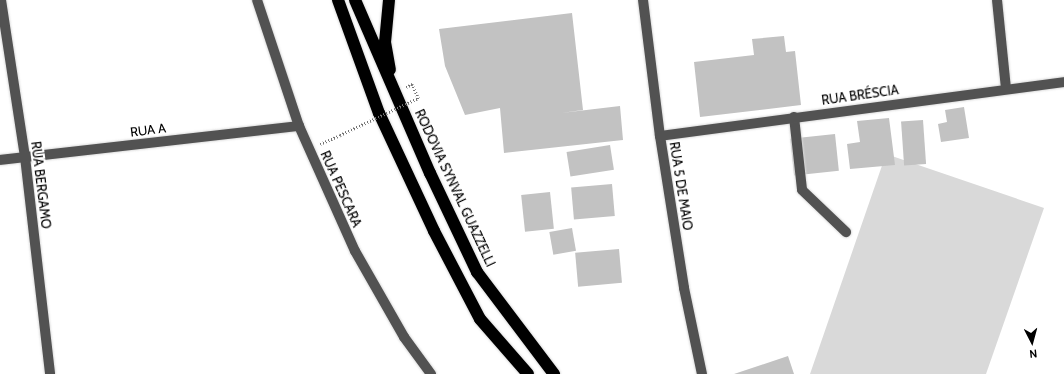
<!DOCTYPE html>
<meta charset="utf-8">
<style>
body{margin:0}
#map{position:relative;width:1064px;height:374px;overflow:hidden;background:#fff;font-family:Cabin,sans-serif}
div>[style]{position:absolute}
.green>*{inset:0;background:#d9d9d9}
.building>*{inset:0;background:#c2c2c2;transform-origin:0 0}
.path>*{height:2.5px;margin-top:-1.25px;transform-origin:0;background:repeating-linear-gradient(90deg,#747474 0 1px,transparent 0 3px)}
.roads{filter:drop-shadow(0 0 1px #dbdbdb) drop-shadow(0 0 1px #dbdbdb)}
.minor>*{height:10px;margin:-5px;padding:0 5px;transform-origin:5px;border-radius:5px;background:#525252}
.highway>*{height:12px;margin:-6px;padding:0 6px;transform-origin:6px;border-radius:6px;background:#000}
.path-bridge>*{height:2.5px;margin-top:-1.25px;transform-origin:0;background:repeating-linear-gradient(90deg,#747474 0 1px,transparent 0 3px)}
span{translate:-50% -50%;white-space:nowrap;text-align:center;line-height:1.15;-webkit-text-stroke:4px #fff;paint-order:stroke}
.street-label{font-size:13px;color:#000}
.north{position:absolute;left:1012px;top:322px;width:40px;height:40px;-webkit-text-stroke:3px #fff;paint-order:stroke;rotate:174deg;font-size:11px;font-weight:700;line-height:16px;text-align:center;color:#000}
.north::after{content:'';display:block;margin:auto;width:14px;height:18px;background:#000;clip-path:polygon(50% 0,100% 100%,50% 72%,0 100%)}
</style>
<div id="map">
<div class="green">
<div style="clip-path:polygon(886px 154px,1044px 208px,986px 374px,810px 374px)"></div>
</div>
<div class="building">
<div style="clip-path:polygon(572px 13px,583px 110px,561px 113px,620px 106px,623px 140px,504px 153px,500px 108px,465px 115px,445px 66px,439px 29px)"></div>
<div style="clip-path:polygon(784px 36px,786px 52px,795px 51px,801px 105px,700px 117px,694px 62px,754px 55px,752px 39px)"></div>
<div style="clip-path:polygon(964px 107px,969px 138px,941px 142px,938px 124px,947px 122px,945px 110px)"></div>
<div style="clip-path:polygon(889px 118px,895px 165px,850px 169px,847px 144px,860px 142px,857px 121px)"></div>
<div style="left:923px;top:120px;width:44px;height:22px;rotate:86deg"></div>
<div style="left:835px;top:134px;width:37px;height:45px;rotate:84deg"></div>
<div style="left:610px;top:145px;width:25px;height:44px;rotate:81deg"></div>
<div style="left:612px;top:184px;width:32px;height:41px;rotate:85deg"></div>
<div style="left:550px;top:192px;width:37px;height:29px;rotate:84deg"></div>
<div style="left:572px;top:228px;width:23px;height:23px;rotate:80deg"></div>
<div style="left:619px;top:249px;width:34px;height:44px;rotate:85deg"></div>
<div style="clip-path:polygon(788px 356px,794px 374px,734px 374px)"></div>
</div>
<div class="path">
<div style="left:406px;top:87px;width:7px;rotate:-27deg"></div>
<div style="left:412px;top:84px;width:17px;rotate:65deg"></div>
<div style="left:320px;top:144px;width:22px;rotate:-24deg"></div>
</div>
<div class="roads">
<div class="minor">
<div style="left:1px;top:0;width:159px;rotate:81.3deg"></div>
<div style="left:25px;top:157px;width:218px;rotate:83.4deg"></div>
<div style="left:257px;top:0;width:133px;rotate:71.6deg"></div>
<div style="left:299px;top:126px;width:137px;rotate:65.9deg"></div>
<div style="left:355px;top:251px;width:99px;rotate:60.3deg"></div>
<div style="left:404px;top:337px;width:46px;rotate:53.9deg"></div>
<div style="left:643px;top:0;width:137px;rotate:82.9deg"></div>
<div style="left:660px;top:136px;width:154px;rotate:81deg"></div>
<div style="left:684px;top:288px;width:88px;rotate:78.2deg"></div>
<div style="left:997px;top:0;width:88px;rotate:84.2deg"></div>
<div style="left:794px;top:117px;width:73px;rotate:83.7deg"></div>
<div style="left:802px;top:190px;width:61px;rotate:43.7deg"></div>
<div style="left:660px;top:136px;width:408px;rotate:-7.6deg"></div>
<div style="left:0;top:160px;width:301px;rotate:-6.5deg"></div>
</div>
<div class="highway">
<div style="left:338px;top:0;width:120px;rotate:70.1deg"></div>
<div style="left:379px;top:113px;width:130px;rotate:65deg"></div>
<div style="left:434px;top:231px;width:99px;rotate:62.4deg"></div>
<div style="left:480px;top:319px;width:73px;rotate:48.9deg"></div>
<div style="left:355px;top:0;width:189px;rotate:66.6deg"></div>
<div style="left:430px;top:173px;width:110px;rotate:64.6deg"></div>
<div style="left:477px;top:272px;width:128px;rotate:53deg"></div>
<div style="left:389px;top:0;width:42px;rotate:95.4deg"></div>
<div style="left:385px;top:42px;width:28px;rotate:80deg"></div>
</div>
</div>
<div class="path-bridge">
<div style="left:340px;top:135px;width:86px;rotate:-25.4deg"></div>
</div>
<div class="street-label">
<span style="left:860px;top:95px;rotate:-8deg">RUA BRÉSCIA</span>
<span style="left:148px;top:130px;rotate:-7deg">RUA A</span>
<span style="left:41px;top:185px;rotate:83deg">RUA BERGAMO</span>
<span style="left:681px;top:186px;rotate:81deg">RUA 5 DE MAIO</span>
<span style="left:455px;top:188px;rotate:65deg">RODOVIA SYNVAL GUAZZELLI</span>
<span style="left:341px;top:189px;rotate:66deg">RUA PESCARA</span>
</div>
<div class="north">N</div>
</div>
